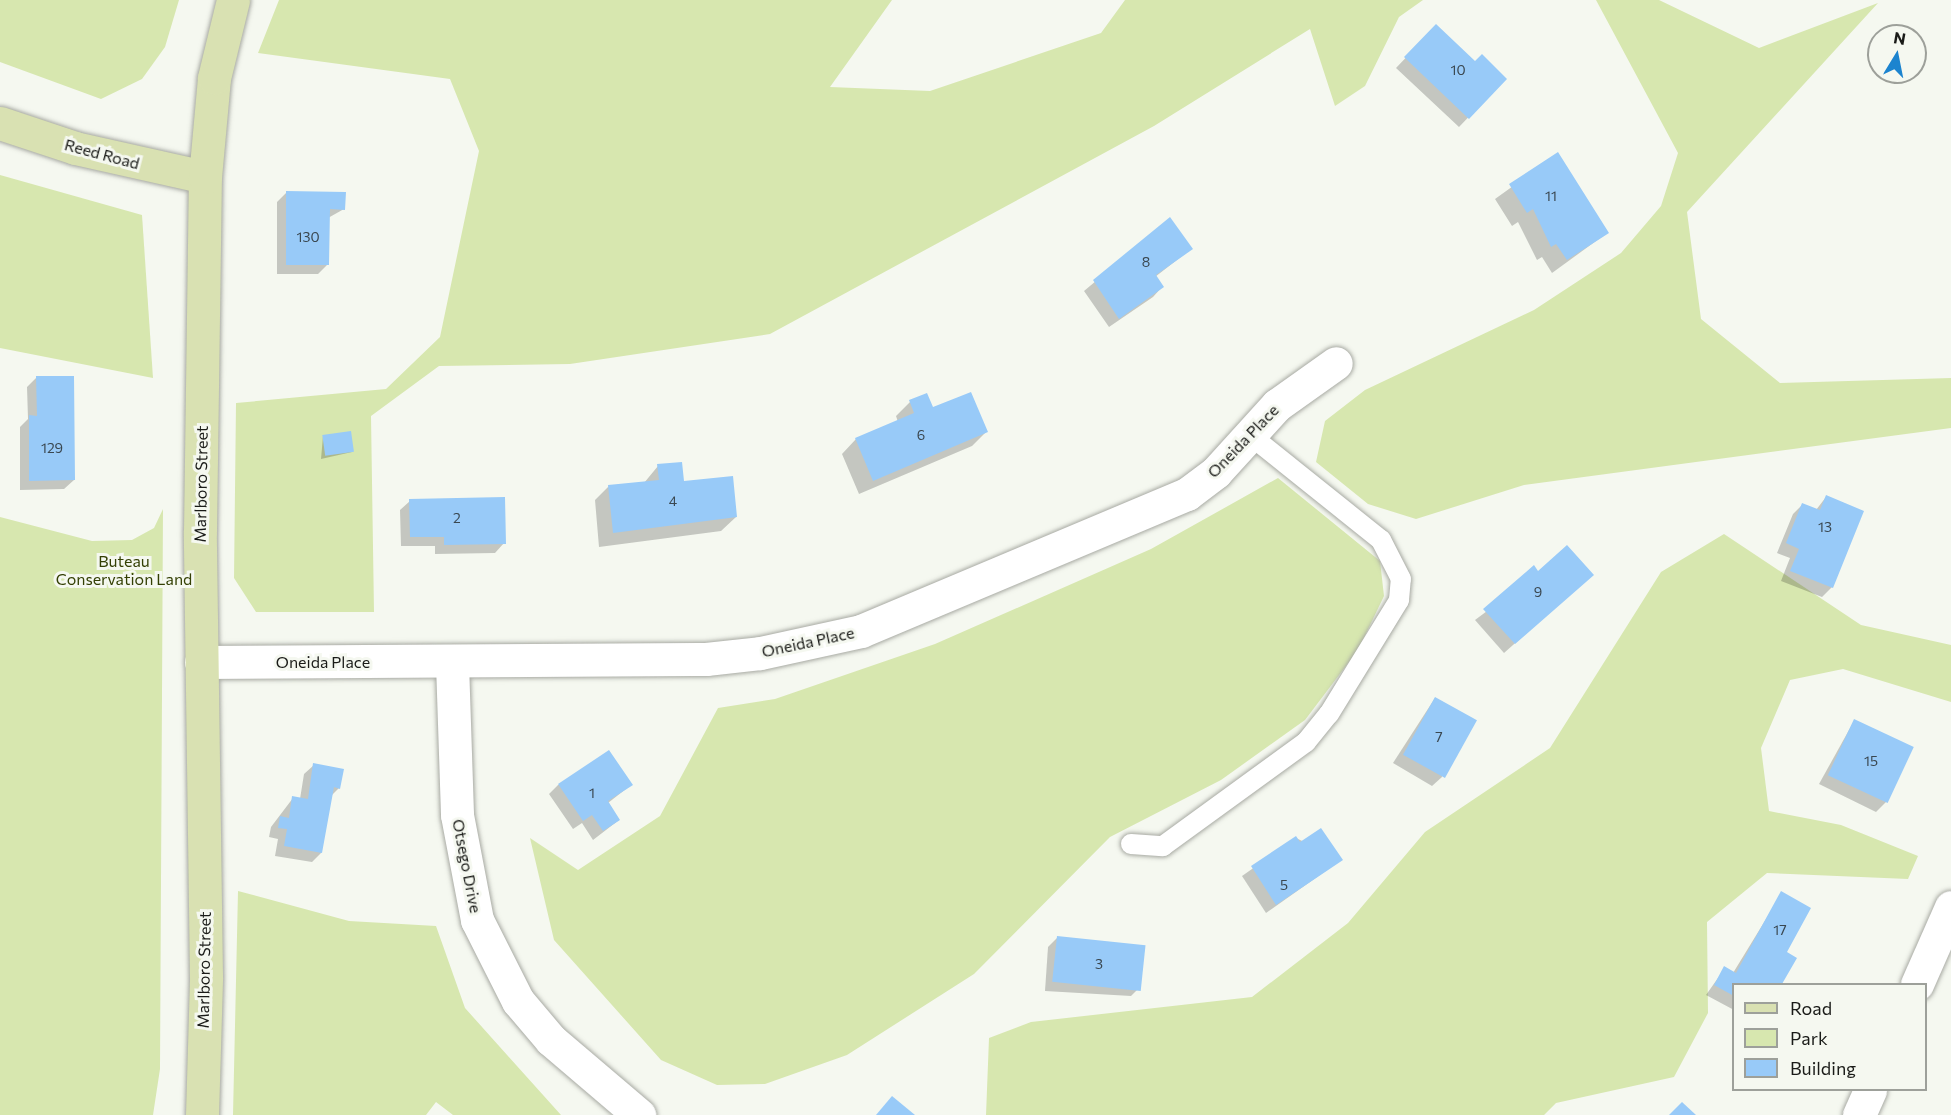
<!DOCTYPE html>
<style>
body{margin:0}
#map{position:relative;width:1951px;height:1115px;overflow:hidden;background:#f5f8f0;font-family:Commissioner,sans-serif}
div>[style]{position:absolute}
.green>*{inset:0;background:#d7e7af}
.shadow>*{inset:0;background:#0003}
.building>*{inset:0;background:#98caf8;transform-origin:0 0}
.roads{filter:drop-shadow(0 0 2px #a8aaa3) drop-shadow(0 0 2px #a8aaa3)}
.lane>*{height:20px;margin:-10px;padding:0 10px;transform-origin:10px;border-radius:10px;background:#fff}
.street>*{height:33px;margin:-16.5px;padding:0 16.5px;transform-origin:16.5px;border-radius:16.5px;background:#fff}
.secondary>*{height:33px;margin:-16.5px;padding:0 16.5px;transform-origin:16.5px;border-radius:16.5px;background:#d9e1b2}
span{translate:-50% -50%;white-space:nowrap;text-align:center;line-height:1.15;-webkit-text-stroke:6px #f5f8f0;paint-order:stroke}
.number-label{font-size:14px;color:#3a4750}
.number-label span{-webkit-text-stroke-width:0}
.street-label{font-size:16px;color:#1a1b18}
.park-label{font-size:16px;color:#344004}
.legend{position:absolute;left:1732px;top:983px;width:195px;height:108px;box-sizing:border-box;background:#f5f8f0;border:2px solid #9da09a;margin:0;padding:8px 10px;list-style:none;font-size:18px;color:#1a1b18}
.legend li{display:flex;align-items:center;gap:12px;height:30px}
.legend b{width:30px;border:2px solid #9da09a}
.north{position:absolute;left:1867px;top:24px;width:60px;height:60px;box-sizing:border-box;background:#f5f8f0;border:2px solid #9da09a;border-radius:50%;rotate:10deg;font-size:16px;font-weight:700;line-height:24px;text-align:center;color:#1a1b18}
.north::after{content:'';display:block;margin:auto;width:21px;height:27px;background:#1c84cf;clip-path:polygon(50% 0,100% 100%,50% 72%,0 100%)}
</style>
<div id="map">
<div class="green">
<div style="clip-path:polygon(0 0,179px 0,165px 47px,142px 79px,101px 99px,0 62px)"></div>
<div style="clip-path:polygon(279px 0,892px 0,830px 87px,930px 91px,1101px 33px,1125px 0,1423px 0,1399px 17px,1365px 86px,1335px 106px,1310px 29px,1154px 126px,770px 334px,570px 364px,439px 366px,371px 416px,374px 612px,256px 612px,234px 578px,236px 403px,386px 389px,440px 337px,479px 151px,450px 79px,258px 53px)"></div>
<div style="clip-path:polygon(1596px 0,1659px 0,1759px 48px,1878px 3px,1687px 212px,1701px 319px,1780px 383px,1951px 378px,1951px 428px,1524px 485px,1416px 519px,1368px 504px,1316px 462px,1325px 421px,1365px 390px,1534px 310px,1621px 253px,1661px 206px,1678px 153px)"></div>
<div style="clip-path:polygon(0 175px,142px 215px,153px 378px,0 348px)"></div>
<div style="clip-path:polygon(1278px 478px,1380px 561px,1384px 596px,1358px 650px,1305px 720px,1221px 780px,1110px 837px,974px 974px,847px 1055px,765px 1084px,717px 1085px,661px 1060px,554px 940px,530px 838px,578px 870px,660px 816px,718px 708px,775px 699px,935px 644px,1151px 549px)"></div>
<div style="clip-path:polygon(163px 509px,160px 1069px,153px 1115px,0 1115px,0 517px,92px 541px,132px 540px,154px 528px)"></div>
<div style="clip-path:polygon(1724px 534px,1861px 625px,1951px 645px,1951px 702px,1843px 669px,1790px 680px,1761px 748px,1769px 811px,1841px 825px,1918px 856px,1908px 879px,1767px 873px,1707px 922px,1708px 1013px,1674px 1077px,1556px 1103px,1544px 1115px,986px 1115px,989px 1038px,1031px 1022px,1252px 997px,1348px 923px,1425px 832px,1550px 748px,1661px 572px)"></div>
<div style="clip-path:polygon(238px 891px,349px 921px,436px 926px,465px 1008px,561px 1115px,453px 1115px,436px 1102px,426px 1115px,233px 1115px)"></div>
</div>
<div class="shadow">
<div style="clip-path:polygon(1436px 26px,1475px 63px,1505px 79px,1459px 127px,1396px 68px)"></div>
<div style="clip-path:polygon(1558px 154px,1607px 233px,1552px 273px,1542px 257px,1537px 260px,1518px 222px,1512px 226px,1495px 199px)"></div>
<div style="clip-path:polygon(287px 192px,344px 209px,328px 218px,327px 265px,318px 274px,277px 274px,277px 202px)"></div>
<div style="clip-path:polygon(1170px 219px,1191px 249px,1155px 277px,1162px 287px,1153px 297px,1109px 327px,1084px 291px)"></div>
<div style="clip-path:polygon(37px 377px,74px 480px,64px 489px,20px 490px,20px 427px,28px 419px,27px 387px)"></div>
<div style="clip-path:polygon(910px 402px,986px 432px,972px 446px,859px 494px,842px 454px,856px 439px,898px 422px,896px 416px)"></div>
<div style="clip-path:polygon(323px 436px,352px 452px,321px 459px)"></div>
<div style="clip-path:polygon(658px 466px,736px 517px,721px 531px,599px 547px,595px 500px,609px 486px,644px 483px)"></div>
<div style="clip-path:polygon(1826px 497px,1832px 587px,1822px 597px,1781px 581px,1790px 558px,1777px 553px,1793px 514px,1802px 505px,1816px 510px)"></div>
<div style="clip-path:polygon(410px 501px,504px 543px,495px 553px,435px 554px,435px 546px,401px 546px,400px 510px)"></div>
<div style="clip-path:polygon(1538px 573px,1582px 584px,1504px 653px,1475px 620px)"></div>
<div style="clip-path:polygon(1435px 698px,1442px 777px,1432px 786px,1393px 763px)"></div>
<div style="clip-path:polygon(1854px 721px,1886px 802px,1876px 812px,1819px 784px)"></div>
<div style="clip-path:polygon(314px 765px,339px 788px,331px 796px,321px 853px,312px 862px,275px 856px,278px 839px,269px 837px,271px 827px,293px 798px,300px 799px,304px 774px)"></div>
<div style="clip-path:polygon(558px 785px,631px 785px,608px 803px,619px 820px,593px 840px,582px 823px,573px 829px,549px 794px)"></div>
<div style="clip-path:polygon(1296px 838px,1341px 860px,1266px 913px,1242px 876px)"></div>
<div style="clip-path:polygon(1782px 893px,1785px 952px,1795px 958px,1780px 984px,1734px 984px,1734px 1010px,1706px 995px,1725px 968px,1733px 973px)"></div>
<div style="clip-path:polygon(1057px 938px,1141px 986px,1131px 996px,1045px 991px,1048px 947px)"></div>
</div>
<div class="building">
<div style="clip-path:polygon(1436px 24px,1475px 61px,1482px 54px,1507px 79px,1469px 119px,1404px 57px)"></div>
<div style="clip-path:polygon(1558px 152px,1609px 233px,1567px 260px,1556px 244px,1551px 247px,1533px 209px,1527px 213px,1509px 184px)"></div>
<div style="clip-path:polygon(286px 191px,346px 192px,345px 210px,330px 209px,329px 265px,286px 265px)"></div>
<div style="clip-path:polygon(1170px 217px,1193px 249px,1156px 275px,1164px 287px,1119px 319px,1093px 280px)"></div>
<div style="clip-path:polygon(36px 376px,74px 376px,75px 480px,29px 481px,29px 415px,37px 416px)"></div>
<div style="clip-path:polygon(971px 392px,988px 432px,873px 481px,855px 438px,914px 413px,909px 400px,927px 393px,933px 407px)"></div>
<div style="left:351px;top:431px;width:21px;height:29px;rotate:82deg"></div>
<div style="clip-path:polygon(682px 462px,684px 481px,733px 476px,737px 517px,613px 533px,608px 485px,659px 480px,657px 464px)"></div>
<div style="clip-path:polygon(1826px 495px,1864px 511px,1833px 588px,1790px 571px,1799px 549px,1786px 543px,1802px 503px,1820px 510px)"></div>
<div style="clip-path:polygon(505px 497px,506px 544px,444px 545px,444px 537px,410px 537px,409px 499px)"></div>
<div style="clip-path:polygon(1567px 545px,1594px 575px,1515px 644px,1483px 609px,1534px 565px,1538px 571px)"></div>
<div style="left:1435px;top:697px;width:48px;height:66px;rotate:29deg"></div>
<div style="left:1854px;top:719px;width:66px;height:62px;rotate:25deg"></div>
<div style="clip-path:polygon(609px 750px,633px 785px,608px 801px,620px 820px,603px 831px,592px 815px,583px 821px,558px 784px)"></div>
<div style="clip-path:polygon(313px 763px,344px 769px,340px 789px,334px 787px,322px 853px,284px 846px,287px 829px,278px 828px,280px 816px,289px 818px,292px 796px,308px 799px)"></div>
<div style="clip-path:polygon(1321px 828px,1343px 860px,1276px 905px,1251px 866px,1296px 836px,1300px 842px)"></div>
<div style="clip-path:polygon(1781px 891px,1811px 908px,1787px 952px,1797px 958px,1782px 984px,1734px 984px,1734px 996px,1714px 985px,1724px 966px,1736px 973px)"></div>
<div style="left:1057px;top:936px;width:89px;height:46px;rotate:6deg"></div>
<div style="clip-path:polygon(892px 1096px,915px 1115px,876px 1115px)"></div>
<div style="clip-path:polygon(1682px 1102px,1696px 1115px,1669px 1115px)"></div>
</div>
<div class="roads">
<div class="lane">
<div style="left:1131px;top:844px;width:32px;rotate:4deg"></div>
<div style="left:1163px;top:846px;width:177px;rotate:-36deg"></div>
<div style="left:1306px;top:742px;width:36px;rotate:-51deg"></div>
<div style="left:1329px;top:714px;width:134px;rotate:-58.4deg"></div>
<div style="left:1399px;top:600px;width:21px;rotate:-85deg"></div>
<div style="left:1401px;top:579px;width:44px;rotate:-117.1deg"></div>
<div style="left:1381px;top:540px;width:168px;rotate:-141.3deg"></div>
</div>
<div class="street">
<div style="left:201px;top:662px;width:505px;rotate:-0.34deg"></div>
<div style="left:706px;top:659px;width:54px;rotate:-6.3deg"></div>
<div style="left:760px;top:653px;width:103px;rotate:-12.3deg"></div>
<div style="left:861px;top:631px;width:354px;rotate:-22.8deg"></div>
<div style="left:1187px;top:494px;width:36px;rotate:-37deg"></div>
<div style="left:1216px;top:472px;width:91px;rotate:-47.7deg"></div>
<div style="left:1277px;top:405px;width:72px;rotate:-35.4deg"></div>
<div style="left:452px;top:663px;width:152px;rotate:88.1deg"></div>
<div style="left:457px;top:815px;width:107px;rotate:79.2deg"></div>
<div style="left:477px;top:920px;width:91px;rotate:63.2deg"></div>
<div style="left:518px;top:1001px;width:51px;rotate:49.8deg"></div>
<div style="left:551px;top:1040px;width:116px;rotate:40.4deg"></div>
<div style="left:1917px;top:984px;width:84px;rotate:-66.2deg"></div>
<div style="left:1859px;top:1115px;width:27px;rotate:-66deg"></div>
</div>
<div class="secondary">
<div style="left:0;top:123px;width:79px;rotate:18.4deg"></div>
<div style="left:75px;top:148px;width:133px;rotate:12.6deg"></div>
<div style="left:202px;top:1115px;width:138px;rotate:-88.3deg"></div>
<div style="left:206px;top:977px;width:446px;rotate:-90.8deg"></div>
<div style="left:200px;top:531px;width:354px;rotate:-89.2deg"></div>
<div style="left:205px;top:177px;width:99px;rotate:-84.8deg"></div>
<div style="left:214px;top:78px;width:80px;rotate:-76.3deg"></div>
</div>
</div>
<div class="number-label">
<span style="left:1458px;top:70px">10</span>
<span style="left:1551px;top:196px">11</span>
<span style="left:308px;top:237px">130</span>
<span style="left:1146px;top:262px">8</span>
<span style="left:921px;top:435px">6</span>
<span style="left:52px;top:448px">129</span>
<span style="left:673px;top:501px">4</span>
<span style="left:457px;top:518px">2</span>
<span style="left:1825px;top:527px">13</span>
<span style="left:1538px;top:592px">9</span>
<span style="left:1439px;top:737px">7</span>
<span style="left:1871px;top:761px">15</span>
<span style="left:592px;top:793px">1</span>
<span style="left:1284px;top:885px">5</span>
<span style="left:1780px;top:930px">17</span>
<span style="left:1099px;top:964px">3</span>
</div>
<div class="street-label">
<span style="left:102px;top:154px;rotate:15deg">Reed Road</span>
<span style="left:1243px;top:441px;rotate:-46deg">Oneida Place</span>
<span style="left:201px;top:484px;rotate:-89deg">Marlboro Street</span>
<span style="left:808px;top:642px;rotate:-12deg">Oneida Place</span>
<span style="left:323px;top:662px">Oneida Place</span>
<span style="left:467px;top:866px;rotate:79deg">Otsego Drive</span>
<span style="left:204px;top:970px;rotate:-89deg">Marlboro Street</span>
</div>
<div class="park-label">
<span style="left:124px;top:570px">Buteau<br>Conservation Land</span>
</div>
<ul class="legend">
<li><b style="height:8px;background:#d9e1b2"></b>Road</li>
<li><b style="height:16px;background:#d7e7af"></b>Park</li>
<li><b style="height:16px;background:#98caf8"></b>Building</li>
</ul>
<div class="north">N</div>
</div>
